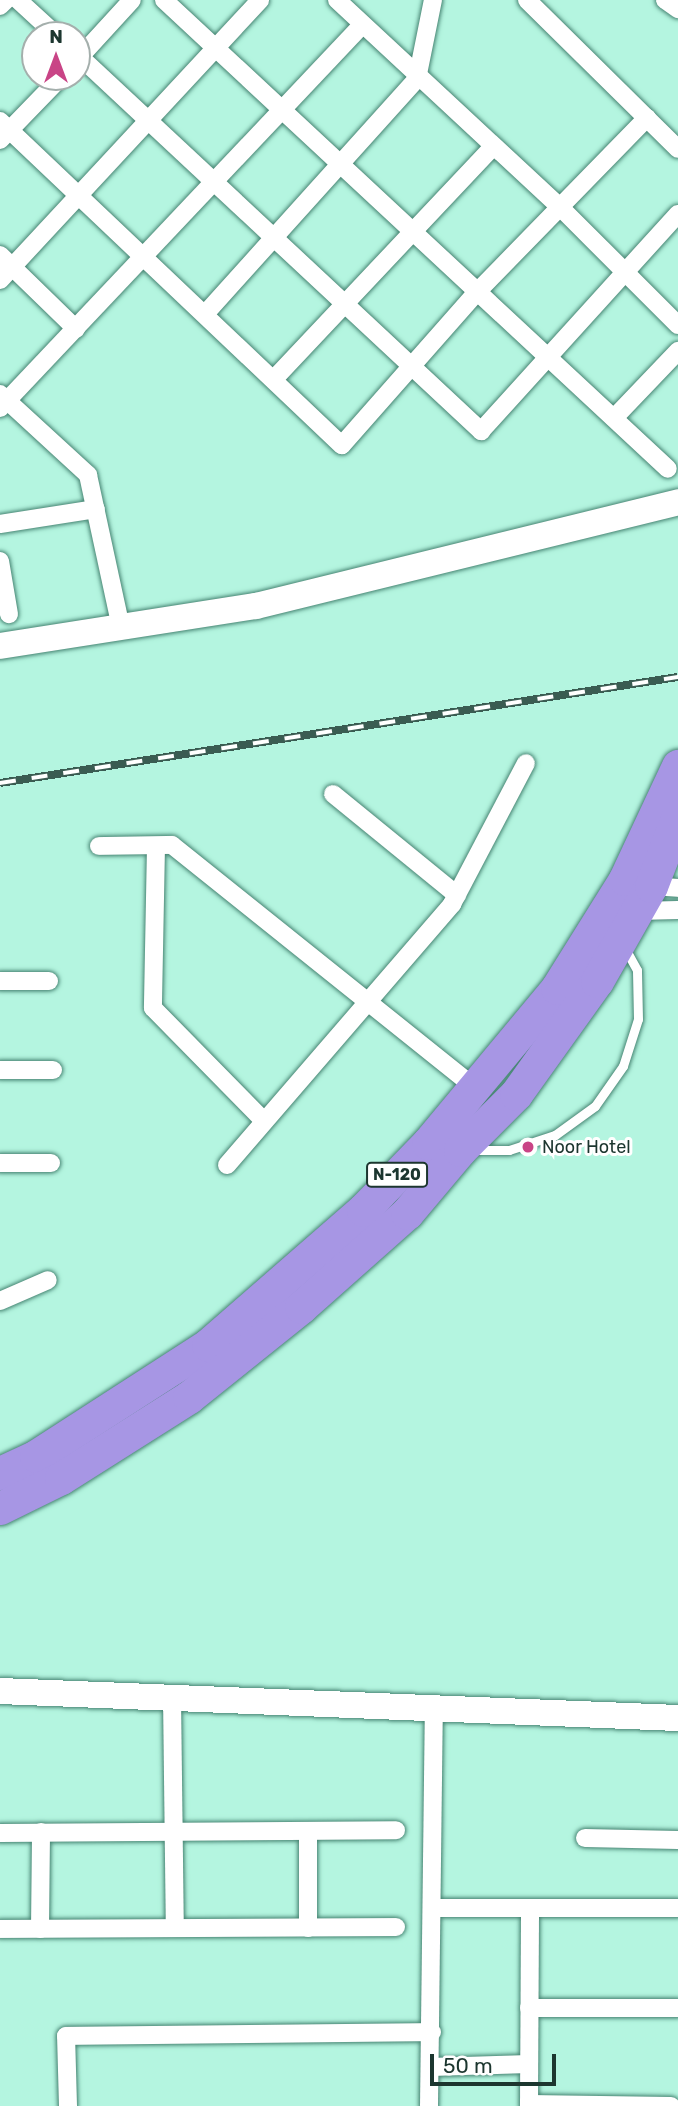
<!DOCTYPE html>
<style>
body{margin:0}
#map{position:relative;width:678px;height:2106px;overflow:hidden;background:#b4f5e0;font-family:Rubik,sans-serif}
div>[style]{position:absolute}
.roads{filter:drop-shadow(0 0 2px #468472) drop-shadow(0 0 2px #468472)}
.lane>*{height:9px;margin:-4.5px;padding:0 4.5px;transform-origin:4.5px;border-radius:4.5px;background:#fff}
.street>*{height:18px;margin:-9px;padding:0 9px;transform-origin:9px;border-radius:9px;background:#fff}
.secondary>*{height:26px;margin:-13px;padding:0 13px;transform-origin:13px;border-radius:13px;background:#fff}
.highway>*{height:33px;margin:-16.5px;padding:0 16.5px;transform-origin:16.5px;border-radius:16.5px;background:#a796e4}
.rail>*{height:8px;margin-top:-4px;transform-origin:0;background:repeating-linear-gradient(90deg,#fff 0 16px,#3a5c52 0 32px);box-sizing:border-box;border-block:2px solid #3a5c52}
.dots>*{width:19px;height:19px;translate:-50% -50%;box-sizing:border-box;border:4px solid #fff;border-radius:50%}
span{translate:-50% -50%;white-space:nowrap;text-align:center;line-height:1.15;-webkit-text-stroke:6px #fff;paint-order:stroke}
.shield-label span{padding:2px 5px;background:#fff;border:2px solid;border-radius:5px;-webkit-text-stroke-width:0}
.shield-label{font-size:16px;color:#1c362f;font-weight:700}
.poi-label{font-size:18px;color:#1c362f}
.left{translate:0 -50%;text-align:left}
.north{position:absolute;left:21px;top:21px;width:70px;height:70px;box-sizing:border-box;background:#fff;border:2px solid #a4afac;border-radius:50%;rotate:0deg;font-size:19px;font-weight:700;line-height:28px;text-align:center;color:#1c362f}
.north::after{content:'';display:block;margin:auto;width:24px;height:32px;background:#c94486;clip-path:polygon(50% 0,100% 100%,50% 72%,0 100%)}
.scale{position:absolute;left:430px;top:2054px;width:126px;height:32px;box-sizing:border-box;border:4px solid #1c362f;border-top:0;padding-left:9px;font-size:21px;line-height:24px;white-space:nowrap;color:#1c362f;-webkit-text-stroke:5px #fff;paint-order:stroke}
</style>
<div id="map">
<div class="roads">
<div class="lane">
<div style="left:473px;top:1150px;width:36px"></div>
<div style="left:509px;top:1150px;width:48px;rotate:-18.1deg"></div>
<div style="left:555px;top:1135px;width:49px;rotate:-35.9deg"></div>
<div style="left:595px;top:1106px;width:49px;rotate:-55deg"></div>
<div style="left:623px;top:1066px;width:49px;rotate:-72.3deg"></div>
<div style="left:638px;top:1019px;width:49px;rotate:-91.2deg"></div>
<div style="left:637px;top:970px;width:26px;rotate:-119deg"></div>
</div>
<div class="street">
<div style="left:18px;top:0;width:52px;rotate:42.6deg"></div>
<div style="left:164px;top:0;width:688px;rotate:42.94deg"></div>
<div style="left:337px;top:0;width:304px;rotate:42.9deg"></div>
<div style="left:560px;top:207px;width:167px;rotate:45deg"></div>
<div style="left:527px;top:0;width:212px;rotate:44.6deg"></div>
<div style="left:665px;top:0;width:16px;rotate:35deg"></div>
<div style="left:0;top:6px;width:8px;rotate:-45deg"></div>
<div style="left:77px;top:54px;width:553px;rotate:43.02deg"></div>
<div style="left:481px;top:431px;width:293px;rotate:-47.8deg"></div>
<div style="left:77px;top:60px;width:81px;rotate:-47.5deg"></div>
<div style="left:0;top:121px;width:471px;rotate:43.5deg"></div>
<div style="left:342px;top:445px;width:205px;rotate:-48.6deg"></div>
<div style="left:478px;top:291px;width:242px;rotate:-45.7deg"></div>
<div style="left:0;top:140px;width:88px;rotate:-45.9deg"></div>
<div style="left:0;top:255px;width:106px;rotate:44.2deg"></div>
<div style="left:0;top:280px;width:382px;rotate:-47.1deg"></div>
<div style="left:206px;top:313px;width:315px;rotate:-48deg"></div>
<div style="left:417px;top:79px;width:81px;rotate:-78.6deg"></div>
<div style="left:274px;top:379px;width:319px;rotate:-46.7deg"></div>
<div style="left:0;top:394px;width:120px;rotate:42.6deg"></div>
<div style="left:88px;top:475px;width:157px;rotate:77.8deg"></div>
<div style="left:0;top:408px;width:527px;rotate:-46.61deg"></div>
<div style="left:614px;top:418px;width:93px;rotate:-46.3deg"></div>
<div style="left:0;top:524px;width:97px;rotate:-8.9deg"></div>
<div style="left:0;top:561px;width:54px;rotate:80.4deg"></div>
<div style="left:333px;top:794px;width:160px;rotate:39.2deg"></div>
<div style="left:99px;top:846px;width:73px;rotate:-0.8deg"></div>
<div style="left:172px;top:845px;width:388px;rotate:38.7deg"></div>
<div style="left:156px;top:846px;width:162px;rotate:91.1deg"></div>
<div style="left:153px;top:1008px;width:158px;rotate:45.5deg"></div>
<div style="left:651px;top:886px;width:27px;rotate:4deg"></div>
<div style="left:637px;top:911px;width:41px;rotate:-1.4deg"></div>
<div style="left:0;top:981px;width:49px"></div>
<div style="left:0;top:1070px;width:53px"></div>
<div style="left:0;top:1163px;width:51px"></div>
<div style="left:227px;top:1165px;width:345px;rotate:-49.2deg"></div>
<div style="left:452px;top:904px;width:159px;rotate:-62.3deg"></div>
<div style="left:0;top:1301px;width:52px;rotate:-23.6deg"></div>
<div style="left:172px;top:1696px;width:232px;rotate:89.3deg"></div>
<div style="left:308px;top:1831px;width:97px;rotate:90deg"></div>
<div style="left:0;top:1833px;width:396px;rotate:-0.4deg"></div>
<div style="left:585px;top:1838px;width:93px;rotate:1.2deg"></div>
<div style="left:434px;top:1908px;width:244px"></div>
<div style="left:0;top:1929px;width:396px;rotate:-0.3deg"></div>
<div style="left:40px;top:1929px;width:97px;rotate:-89.4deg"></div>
<div style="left:529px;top:2008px;width:149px"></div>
<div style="left:431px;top:2067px;width:98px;rotate:-1.8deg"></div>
<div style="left:529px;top:2104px;width:142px;rotate:0.8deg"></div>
<div style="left:68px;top:2106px;width:70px;rotate:-91.6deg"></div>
<div style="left:66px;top:2036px;width:366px;rotate:-0.6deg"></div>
<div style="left:429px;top:2106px;width:401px;rotate:-89.3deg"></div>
<div style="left:529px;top:2106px;width:198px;rotate:-89.7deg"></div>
</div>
<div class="secondary">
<div style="left:0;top:646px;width:259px;rotate:-8.9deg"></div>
<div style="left:256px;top:606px;width:435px;rotate:-13.8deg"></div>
<div style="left:0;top:1691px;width:679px;rotate:2.28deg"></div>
</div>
<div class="highway">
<div style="left:0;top:1473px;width:40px;rotate:-25deg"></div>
<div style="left:36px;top:1456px;width:205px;rotate:-32.8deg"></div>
<div style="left:208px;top:1345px;width:206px;rotate:-41.1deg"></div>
<div style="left:363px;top:1210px;width:93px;rotate:-45.9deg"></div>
<div style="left:428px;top:1143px;width:202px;rotate:-50.2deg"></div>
<div style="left:557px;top:988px;width:128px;rotate:-58deg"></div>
<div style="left:625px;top:879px;width:125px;rotate:-64.9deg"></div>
<div style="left:0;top:1508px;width:68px;rotate:-26.2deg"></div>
<div style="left:61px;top:1478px;width:151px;rotate:-32.3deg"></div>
<div style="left:189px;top:1397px;width:144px;rotate:-38.8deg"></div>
<div style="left:301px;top:1307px;width:142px;rotate:-41.6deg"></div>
<div style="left:407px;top:1213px;width:82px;rotate:-49.9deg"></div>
<div style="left:460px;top:1150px;width:79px;rotate:-45deg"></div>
<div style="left:516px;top:1094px;width:139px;rotate:-54.4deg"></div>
<div style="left:597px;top:981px;width:109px;rotate:-60.4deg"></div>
<div style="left:651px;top:886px;width:75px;rotate:-68.9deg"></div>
</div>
</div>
<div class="rail">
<div style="left:0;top:783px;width:686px;rotate:-8.89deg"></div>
</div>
<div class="dots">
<div style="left:528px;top:1147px;background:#c94486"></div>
</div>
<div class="shield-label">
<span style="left:397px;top:1175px">N-120</span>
</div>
<div class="poi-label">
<span class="left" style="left:542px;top:1147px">Noor Hotel</span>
</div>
<div class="north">N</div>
<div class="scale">50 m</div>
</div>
